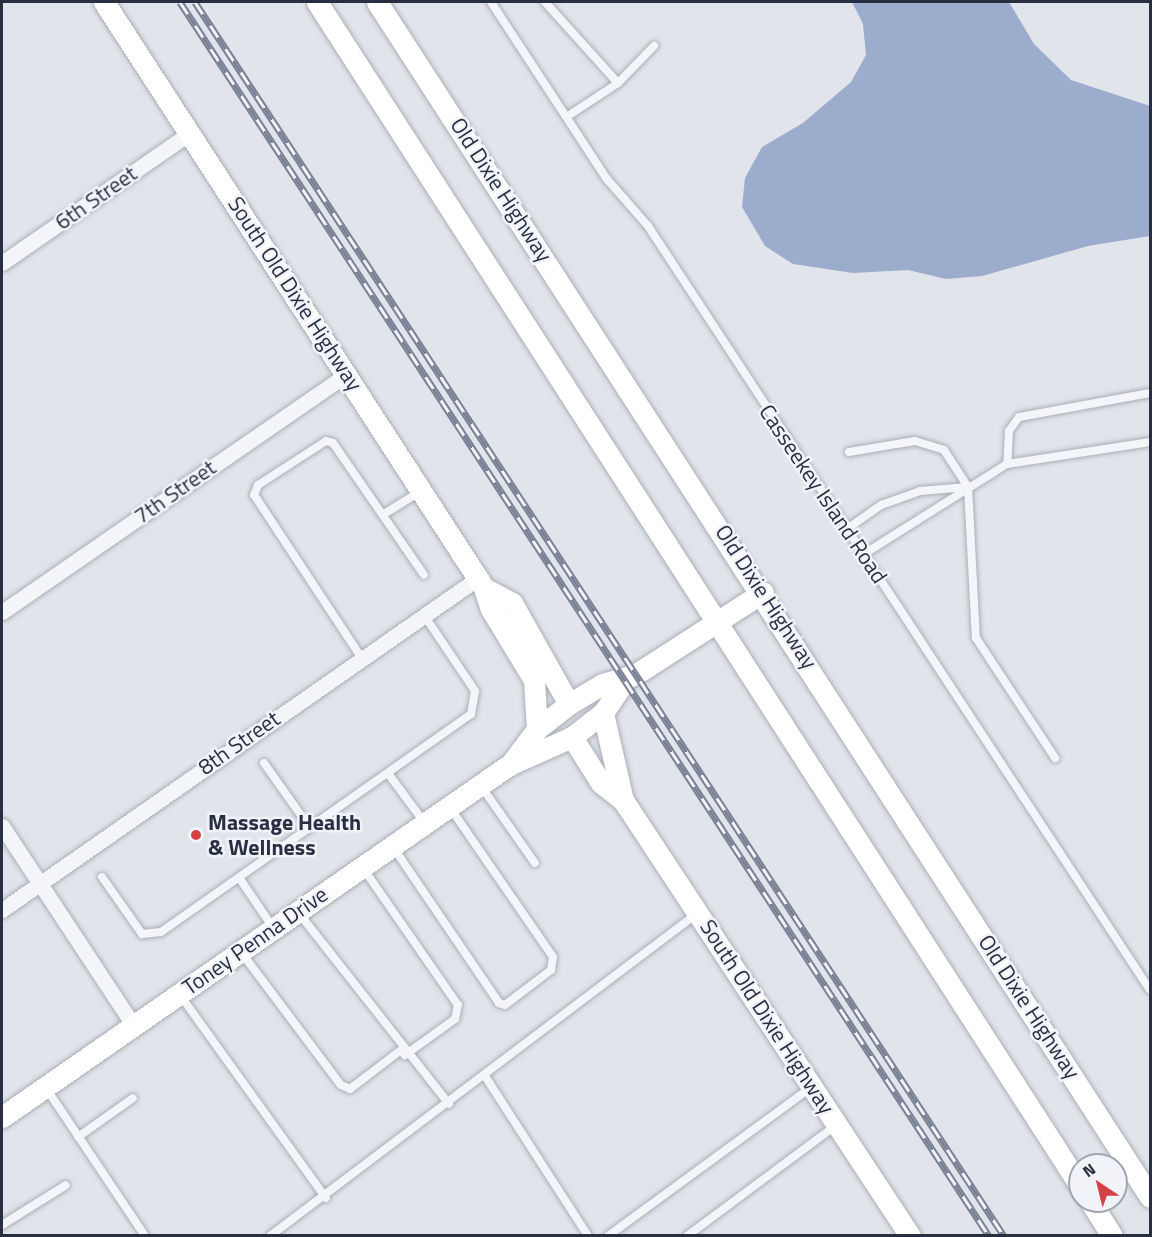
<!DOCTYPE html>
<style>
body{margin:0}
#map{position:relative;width:1152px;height:1237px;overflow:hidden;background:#e1e4ea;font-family:"Titillium Web",sans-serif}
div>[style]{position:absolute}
.water>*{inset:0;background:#9baccc}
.roads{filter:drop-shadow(0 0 2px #aaaeb8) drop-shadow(0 0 2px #aaaeb8)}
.lane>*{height:8px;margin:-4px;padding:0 4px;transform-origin:4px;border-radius:4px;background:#f4f5f8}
.street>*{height:15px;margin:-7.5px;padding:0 7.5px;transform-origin:7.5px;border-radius:7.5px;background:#f4f5f8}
.secondary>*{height:21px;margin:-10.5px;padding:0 10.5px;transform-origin:10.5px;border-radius:10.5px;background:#fff}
.rail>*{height:7px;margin-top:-3.5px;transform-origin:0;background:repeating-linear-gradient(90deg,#f1f3f8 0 14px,#7a8195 0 28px);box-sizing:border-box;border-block:2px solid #7a8195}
.dots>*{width:16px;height:16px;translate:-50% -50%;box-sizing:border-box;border:3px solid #f1f3f8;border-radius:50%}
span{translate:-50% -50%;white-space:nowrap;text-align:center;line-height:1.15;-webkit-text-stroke:5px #f1f3f8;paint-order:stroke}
.street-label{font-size:22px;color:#292f43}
.poi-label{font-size:22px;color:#292f43;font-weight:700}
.left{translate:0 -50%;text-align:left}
.frame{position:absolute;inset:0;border:3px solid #292f43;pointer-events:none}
.north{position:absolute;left:1068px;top:1153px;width:60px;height:60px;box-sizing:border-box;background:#f1f3f8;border:2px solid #a1a5b0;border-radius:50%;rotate:325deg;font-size:16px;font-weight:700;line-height:24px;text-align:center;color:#292f43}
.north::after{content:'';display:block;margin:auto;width:21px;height:27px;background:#d44145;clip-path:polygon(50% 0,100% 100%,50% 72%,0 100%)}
</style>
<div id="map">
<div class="water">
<div style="clip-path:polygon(852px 2px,1009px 2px,1034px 44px,1071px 80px,1150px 106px,1150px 236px,1088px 246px,982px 276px,946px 279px,908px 270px,853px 273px,793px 264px,765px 246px,742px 207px,745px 178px,762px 147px,803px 123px,851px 82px,866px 55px,863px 24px)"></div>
</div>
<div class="roads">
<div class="lane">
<div style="left:491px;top:2px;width:210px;rotate:56.8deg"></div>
<div style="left:606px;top:178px;width:64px;rotate:48.8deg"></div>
<div style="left:648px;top:226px;width:914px;rotate:56.69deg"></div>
<div style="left:545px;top:2px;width:109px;rotate:48deg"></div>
<div style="left:568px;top:116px;width:60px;rotate:-33.4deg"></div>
<div style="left:618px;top:83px;width:52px;rotate:-45.8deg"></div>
<div style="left:1150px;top:393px;width:133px;rotate:169.6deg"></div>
<div style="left:1019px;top:417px;width:17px;rotate:126deg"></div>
<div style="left:1009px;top:431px;width:33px;rotate:93deg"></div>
<div style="left:1007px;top:464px;width:145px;rotate:-8.7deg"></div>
<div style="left:849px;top:452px;width:67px;rotate:-9.5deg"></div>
<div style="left:915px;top:441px;width:30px;rotate:17deg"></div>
<div style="left:944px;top:450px;width:44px;rotate:57deg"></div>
<div style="left:968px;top:487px;width:151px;rotate:87deg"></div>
<div style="left:976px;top:638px;width:144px;rotate:56.6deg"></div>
<div style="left:384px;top:514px;width:44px;rotate:-31.9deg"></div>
<div style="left:847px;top:529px;width:42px;rotate:-35.2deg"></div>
<div style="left:881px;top:505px;width:41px;rotate:-19.7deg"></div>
<div style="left:920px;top:491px;width:47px;rotate:-4.9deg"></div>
<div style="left:864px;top:554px;width:169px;rotate:-32.2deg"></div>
<div style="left:361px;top:657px;width:194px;rotate:-123.4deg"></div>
<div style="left:254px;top:495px;width:11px;rotate:-68deg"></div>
<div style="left:258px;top:485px;width:81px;rotate:-32.9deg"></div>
<div style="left:326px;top:441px;width:7px;rotate:16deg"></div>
<div style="left:333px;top:443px;width:160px;rotate:55.4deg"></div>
<div style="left:264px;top:763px;width:80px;rotate:54.7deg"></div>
<div style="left:390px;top:776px;width:57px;rotate:53.5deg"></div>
<div style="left:481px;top:786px;width:94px;rotate:55deg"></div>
<div style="left:393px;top:847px;width:189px;rotate:55.8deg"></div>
<div style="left:499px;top:1003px;width:6px;rotate:18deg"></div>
<div style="left:505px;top:1005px;width:58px;rotate:-37.3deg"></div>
<div style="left:551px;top:970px;width:13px;rotate:-81deg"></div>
<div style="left:553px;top:957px;width:180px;rotate:-124.6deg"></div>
<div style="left:363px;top:868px;width:167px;rotate:55.3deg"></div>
<div style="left:458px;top:1005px;width:14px;rotate:102deg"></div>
<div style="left:455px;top:1019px;width:62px;rotate:144.2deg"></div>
<div style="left:102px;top:877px;width:70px;rotate:54.9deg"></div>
<div style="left:142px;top:934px;width:19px;rotate:-6deg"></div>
<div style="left:161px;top:932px;width:379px;rotate:-35.1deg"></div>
<div style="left:471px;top:714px;width:23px;rotate:-80deg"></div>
<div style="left:475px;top:691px;width:92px;rotate:-123.9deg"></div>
<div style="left:240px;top:879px;width:57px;rotate:55.8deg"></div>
<div style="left:298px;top:912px;width:244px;rotate:51.8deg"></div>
<div style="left:241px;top:952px;width:166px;rotate:53.1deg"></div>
<div style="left:341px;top:1085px;width:10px;rotate:24deg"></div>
<div style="left:350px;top:1089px;width:64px;rotate:-37.4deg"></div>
<div style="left:180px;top:995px;width:250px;rotate:54.3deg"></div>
<div style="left:485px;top:1076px;width:190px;rotate:57.2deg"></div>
<div style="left:46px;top:1088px;width:178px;rotate:56.2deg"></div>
<div style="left:78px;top:1137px;width:67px;rotate:-35.3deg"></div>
<div style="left:2px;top:1225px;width:75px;rotate:-32deg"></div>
<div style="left:270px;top:1236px;width:533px;rotate:-37.06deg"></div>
<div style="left:608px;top:1236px;width:250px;rotate:-36.2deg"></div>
<div style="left:687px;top:1236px;width:184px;rotate:-36.6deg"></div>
</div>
<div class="street">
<div style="left:2px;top:263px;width:229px;rotate:-34.7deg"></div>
<div style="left:2px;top:612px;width:421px;rotate:-34.6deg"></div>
<div style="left:2px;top:826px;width:240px;rotate:56.6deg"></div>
<div style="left:2px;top:910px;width:580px;rotate:-34.89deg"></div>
</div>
<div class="secondary">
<div style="left:104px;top:2px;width:698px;rotate:57.04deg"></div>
<div style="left:484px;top:588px;width:22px;rotate:72deg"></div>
<div style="left:491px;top:609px;width:83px;rotate:58.8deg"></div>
<div style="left:534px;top:680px;width:49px;rotate:86.5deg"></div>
<div style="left:317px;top:2px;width:1409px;rotate:57.2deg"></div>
<div style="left:377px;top:2px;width:1423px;rotate:57.1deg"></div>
<div style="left:484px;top:588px;width:32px;rotate:28deg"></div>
<div style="left:512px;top:603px;width:116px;rotate:60.6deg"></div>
<div style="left:603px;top:713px;width:89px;rotate:77.1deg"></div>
<div style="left:572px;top:737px;width:54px;rotate:57.8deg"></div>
<div style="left:601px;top:783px;width:28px;rotate:38deg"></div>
<div style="left:623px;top:800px;width:522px;rotate:56.64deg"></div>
<div style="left:510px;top:765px;width:45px;rotate:-53.1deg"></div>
<div style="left:537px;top:729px;width:41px;rotate:-38deg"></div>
<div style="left:569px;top:704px;width:39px;rotate:-31deg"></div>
<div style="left:602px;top:684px;width:35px;rotate:-16deg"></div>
<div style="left:636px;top:674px;width:151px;rotate:-32.8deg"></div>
<div style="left:2px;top:1117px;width:617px;rotate:-34.77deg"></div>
<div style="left:509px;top:765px;width:69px;rotate:-24deg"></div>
<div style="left:572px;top:737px;width:39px;rotate:-38deg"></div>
<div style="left:603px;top:713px;width:40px;rotate:-56deg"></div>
<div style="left:1090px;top:1201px;width:41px;rotate:57.8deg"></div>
</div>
</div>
<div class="rail">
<div style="left:180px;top:2px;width:1476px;rotate:56.75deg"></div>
<div style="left:195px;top:2px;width:1476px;rotate:56.75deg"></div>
</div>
<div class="dots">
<div style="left:196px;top:835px;background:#d44145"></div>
</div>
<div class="street-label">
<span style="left:501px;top:190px;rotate:57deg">Old Dixie Highway</span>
<span style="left:96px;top:198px;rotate:-35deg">6th Street</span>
<span style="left:295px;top:294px;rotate:57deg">South Old Dixie Highway</span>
<span style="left:175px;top:492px;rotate:-35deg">7th Street</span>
<span style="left:823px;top:494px;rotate:56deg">Casseekey Island Road</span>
<span style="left:766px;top:597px;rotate:57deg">Old Dixie Highway</span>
<span style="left:239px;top:743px;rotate:-35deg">8th Street</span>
<span style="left:255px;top:941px;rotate:-35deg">Toney Penna Drive</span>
<span style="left:1029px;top:1007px;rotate:57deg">Old Dixie Highway</span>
<span style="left:767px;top:1017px;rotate:57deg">South Old Dixie Highway</span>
</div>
<div class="poi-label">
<span class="left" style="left:208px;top:835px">Massage Health<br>&amp; Wellness</span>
</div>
<div class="frame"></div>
<div class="north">N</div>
</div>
